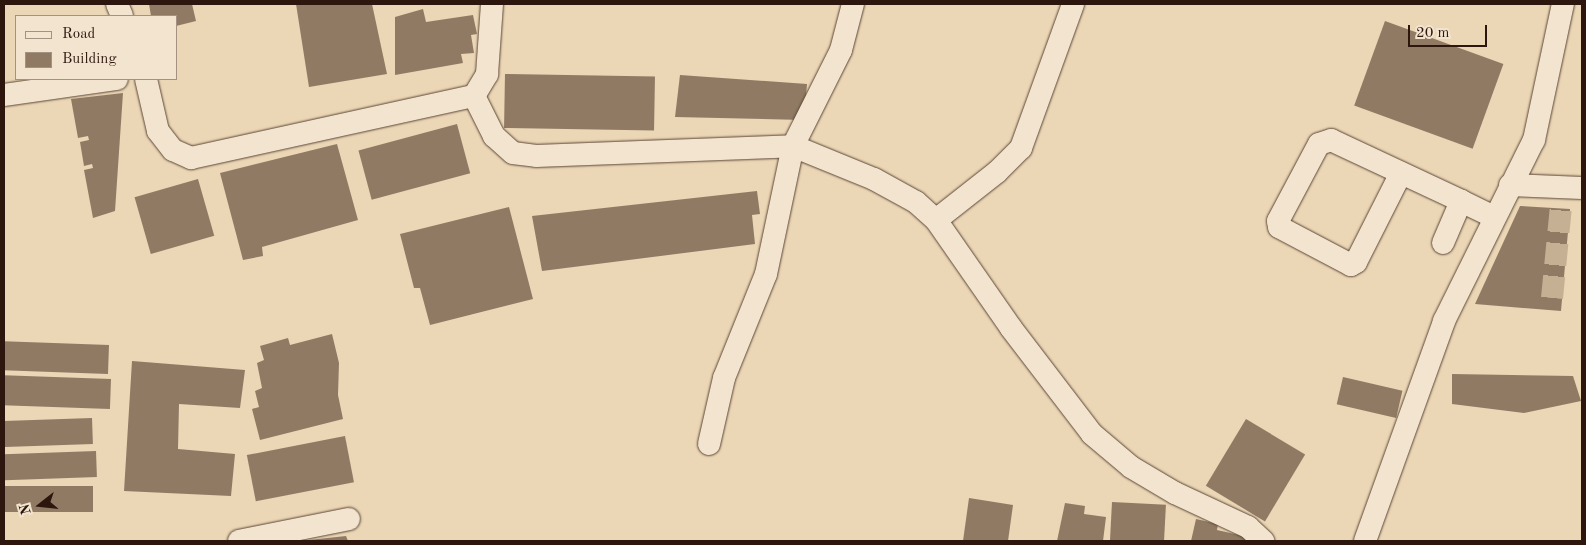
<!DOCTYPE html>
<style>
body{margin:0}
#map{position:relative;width:1586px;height:545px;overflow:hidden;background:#ebd6b5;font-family:"Old Standard TT",serif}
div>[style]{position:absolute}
.building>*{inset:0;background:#907a64;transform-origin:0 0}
.street-tunnel>*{height:22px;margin-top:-11px;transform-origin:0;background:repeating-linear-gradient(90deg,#c5b093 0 22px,transparent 0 33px)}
.roads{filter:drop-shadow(0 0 1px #5c4637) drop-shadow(0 0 1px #5c4637)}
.street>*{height:22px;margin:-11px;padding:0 11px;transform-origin:11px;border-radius:11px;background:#f2e4cf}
span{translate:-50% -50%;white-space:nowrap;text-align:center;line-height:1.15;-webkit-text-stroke:5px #f2e4cf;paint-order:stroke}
.frame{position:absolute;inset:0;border:5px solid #2d160d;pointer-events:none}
.legend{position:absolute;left:15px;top:15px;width:162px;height:65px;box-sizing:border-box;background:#f2e4cf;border:1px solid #a39281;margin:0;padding:6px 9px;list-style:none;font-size:15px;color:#2d160d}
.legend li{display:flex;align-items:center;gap:10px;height:25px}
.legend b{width:25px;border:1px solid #a39281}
.north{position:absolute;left:15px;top:480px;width:50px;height:50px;-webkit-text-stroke:4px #f2e4cf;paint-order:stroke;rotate:254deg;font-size:14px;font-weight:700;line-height:20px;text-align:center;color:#2d160d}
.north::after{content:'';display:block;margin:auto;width:18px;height:22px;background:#2d160d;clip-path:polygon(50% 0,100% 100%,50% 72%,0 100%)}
.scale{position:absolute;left:1408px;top:25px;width:79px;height:22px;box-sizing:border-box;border:2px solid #2d160d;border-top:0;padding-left:6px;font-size:15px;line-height:18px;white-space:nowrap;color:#2d160d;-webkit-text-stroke:4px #f2e4cf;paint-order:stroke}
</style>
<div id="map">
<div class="building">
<div style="clip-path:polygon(149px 4px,192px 4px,196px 21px,176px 26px,176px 16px,151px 16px)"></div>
<div style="clip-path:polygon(296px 4px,372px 4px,387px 74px,309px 87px)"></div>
<div style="clip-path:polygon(423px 9px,426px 22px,473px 15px,477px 34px,471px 35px,474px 53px,461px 54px,463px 63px,395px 75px,395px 17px)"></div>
<div style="left:1385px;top:21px;width:126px;height:90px;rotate:20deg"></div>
<div style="left:505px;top:74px;width:150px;height:54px;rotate:1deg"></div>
<div style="clip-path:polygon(680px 75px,807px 84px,804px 120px,675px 117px)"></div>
<div style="clip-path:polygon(123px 93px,115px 211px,93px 218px,84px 170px,93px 168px,92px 164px,84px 166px,80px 142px,89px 140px,88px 136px,78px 138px,71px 99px)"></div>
<div style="left:457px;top:124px;width:51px;height:102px;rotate:75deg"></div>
<div style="clip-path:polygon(337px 144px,358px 220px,262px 247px,263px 256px,243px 260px,220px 173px)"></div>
<div style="left:198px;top:179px;width:59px;height:66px;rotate:74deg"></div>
<div style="clip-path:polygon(757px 191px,760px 214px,752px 215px,755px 244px,542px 271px,532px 216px)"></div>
<div style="clip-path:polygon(1520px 206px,1570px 209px,1561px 311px,1475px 304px)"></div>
<div style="clip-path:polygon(509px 207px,533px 299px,430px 325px,420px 288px,414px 288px,400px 234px)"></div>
<div style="clip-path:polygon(332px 334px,339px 363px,338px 395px,343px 419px,260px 440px,252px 409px,259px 407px,255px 391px,262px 388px,257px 363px,264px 360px,260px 346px,288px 338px,290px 345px)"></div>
<div style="left:109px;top:345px;width:29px;height:105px;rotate:92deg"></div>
<div style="clip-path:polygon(132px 361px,245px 370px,240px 408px,179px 404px,178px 449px,235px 454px,231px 496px,124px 491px)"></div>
<div style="clip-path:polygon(1452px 374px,1573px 376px,1581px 401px,1524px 413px,1452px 404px)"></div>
<div style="left:1343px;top:377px;width:61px;height:28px;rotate:13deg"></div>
<div style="left:111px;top:379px;width:30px;height:107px;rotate:92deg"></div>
<div style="left:92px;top:418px;width:26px;height:88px;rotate:88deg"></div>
<div style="left:1246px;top:419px;width:69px;height:78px;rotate:31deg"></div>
<div style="left:345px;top:436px;width:47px;height:100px;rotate:79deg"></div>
<div style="left:96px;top:451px;width:26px;height:92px;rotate:88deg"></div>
<div style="left:93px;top:486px;width:26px;height:89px;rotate:90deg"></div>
<div style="clip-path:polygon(969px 498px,1013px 505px,1008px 541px,963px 541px)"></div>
<div style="left:1112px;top:502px;width:54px;height:39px;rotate:3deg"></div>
<div style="clip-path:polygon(1065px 503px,1085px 506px,1084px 514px,1106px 517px,1103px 541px,1057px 541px)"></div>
<div style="clip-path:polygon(1196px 519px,1218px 524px,1217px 530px,1248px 537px,1247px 541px,1191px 541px)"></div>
<div style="clip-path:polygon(346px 536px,348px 541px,309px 541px,309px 540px)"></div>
</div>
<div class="street-tunnel">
<div style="left:1552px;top:298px;width:92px;rotate:-84.4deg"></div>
</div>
<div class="roads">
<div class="street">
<div style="left:117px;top:4px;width:13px;rotate:67deg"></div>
<div style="left:146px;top:79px;width:53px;rotate:77deg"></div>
<div style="left:158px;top:131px;width:24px;rotate:52deg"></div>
<div style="left:173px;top:150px;width:20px;rotate:24deg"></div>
<div style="left:191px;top:158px;width:290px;rotate:-12.4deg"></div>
<div style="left:4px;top:95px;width:114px;rotate:-8.1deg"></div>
<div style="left:474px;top:96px;width:45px;rotate:63.4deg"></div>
<div style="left:494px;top:136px;width:25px;rotate:42deg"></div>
<div style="left:513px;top:153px;width:23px;rotate:7deg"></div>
<div style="left:536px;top:156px;width:257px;rotate:-2.2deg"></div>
<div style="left:793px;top:146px;width:87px;rotate:22.2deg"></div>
<div style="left:874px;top:179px;width:48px;rotate:28.7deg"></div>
<div style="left:916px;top:202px;width:27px;rotate:42deg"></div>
<div style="left:936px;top:220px;width:131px;rotate:55.2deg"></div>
<div style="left:1011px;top:328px;width:133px;rotate:52.6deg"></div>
<div style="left:1092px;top:434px;width:51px;rotate:40.2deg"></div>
<div style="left:1131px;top:467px;width:51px;rotate:30.6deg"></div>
<div style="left:1175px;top:493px;width:81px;rotate:25deg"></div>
<div style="left:1248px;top:527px;width:21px;rotate:43deg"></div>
<div style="left:474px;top:96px;width:26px;rotate:-59deg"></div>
<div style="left:487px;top:74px;width:70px;rotate:-85.9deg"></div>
<div style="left:1401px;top:173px;width:100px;rotate:116.8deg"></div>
<div style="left:1356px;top:262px;width:6px;rotate:149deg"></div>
<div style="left:1351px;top:265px;width:81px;rotate:-152.2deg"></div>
<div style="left:1279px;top:227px;width:6px;rotate:-99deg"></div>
<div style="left:1278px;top:221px;width:87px;rotate:-62deg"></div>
<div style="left:1319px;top:144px;width:13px;rotate:-18deg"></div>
<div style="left:1331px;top:140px;width:144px;rotate:25.1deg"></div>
<div style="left:1461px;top:201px;width:37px;rotate:26deg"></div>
<div style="left:1510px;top:185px;width:72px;rotate:2.4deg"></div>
<div style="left:936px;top:220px;width:78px;rotate:-38.2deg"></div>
<div style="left:997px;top:172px;width:34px;rotate:-45deg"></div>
<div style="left:1021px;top:148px;width:153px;rotate:-70.1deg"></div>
<div style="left:1443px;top:243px;width:46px;rotate:-66.8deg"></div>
<div style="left:709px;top:444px;width:68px;rotate:-77.2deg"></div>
<div style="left:724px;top:378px;width:112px;rotate:-68deg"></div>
<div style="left:766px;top:274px;width:131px;rotate:-78.1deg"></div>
<div style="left:793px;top:146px;width:107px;rotate:-63.4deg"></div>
<div style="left:841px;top:50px;width:48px;rotate:-75.4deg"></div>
<div style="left:239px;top:541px;width:112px;rotate:-11.3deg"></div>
<div style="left:1365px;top:541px;width:234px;rotate:-70.2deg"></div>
<div style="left:1444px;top:321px;width:202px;rotate:-63.6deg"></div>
<div style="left:1534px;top:140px;width:139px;rotate:-78deg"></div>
</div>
</div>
<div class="frame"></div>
<ul class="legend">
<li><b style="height:6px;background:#f2e4cf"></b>Road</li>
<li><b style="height:14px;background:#907a64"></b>Building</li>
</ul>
<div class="north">N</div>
<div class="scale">20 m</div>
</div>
